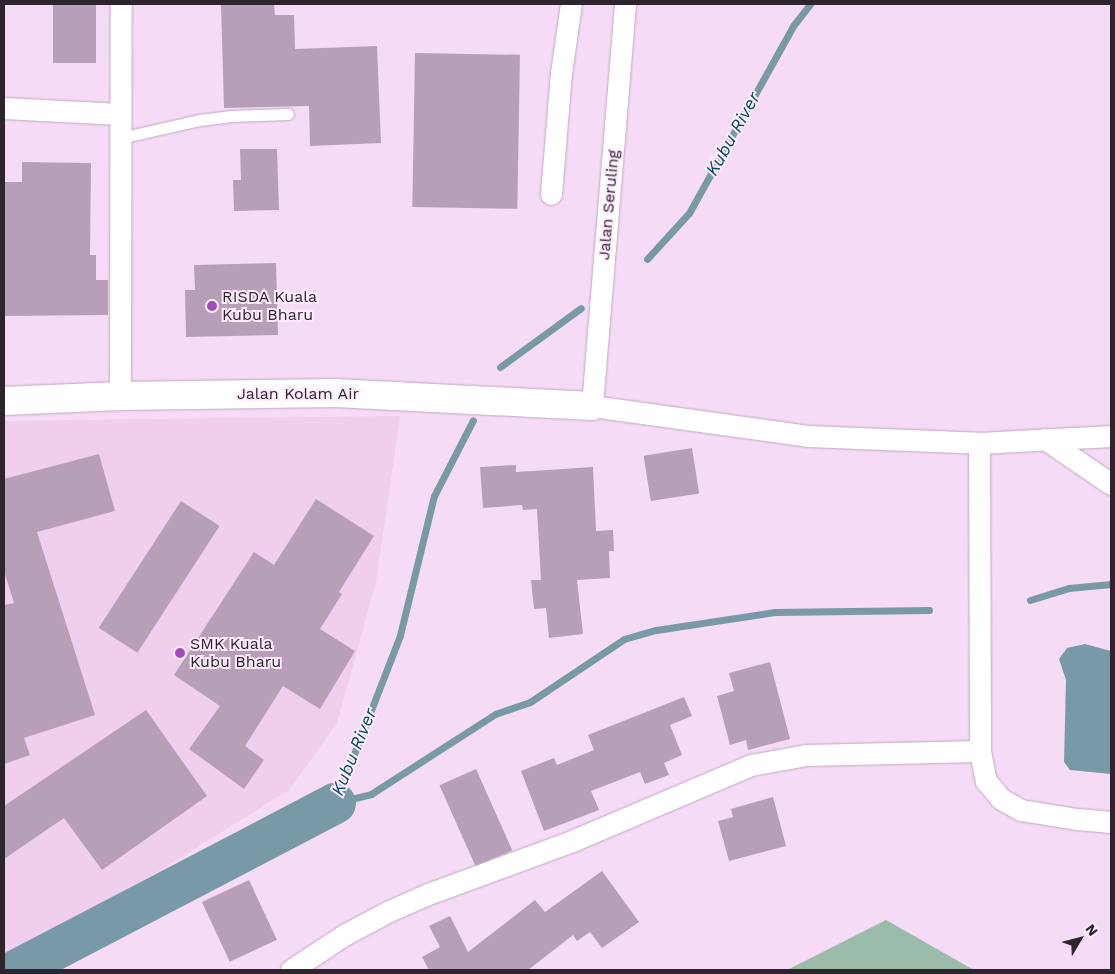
<!DOCTYPE html>
<style>
body{margin:0}
#map{position:relative;width:1115px;height:974px;overflow:hidden;background:#f6dbf6;font-family:"Work Sans",sans-serif}
div>[style]{position:absolute}
.built>*{inset:0;background:#efceee}
.forest>*{inset:0;background:#9cbcab}
.water>*{inset:0;background:#789aa7}
.stream>*{height:7px;margin:-3.5px;padding:0 3.5px;transform-origin:3.5px;border-radius:3.5px;background:#789aa7}
.river>*{height:41px;margin:-20.5px;padding:0 20.5px;transform-origin:20.5px;border-radius:20.5px;background:#789aa7}
.building>*{inset:0;background:#b7a0b7;transform-origin:0 0}
.roads{filter:drop-shadow(0 0 1px #c2a8c2) drop-shadow(0 0 1px #c2a8c2)}
.service>*{height:11px;margin:-5.5px;padding:0 5.5px;transform-origin:5.5px;border-radius:5.5px;background:#fff}
.minor>*{height:21px;margin:-10.5px;padding:0 10.5px;transform-origin:10.5px;border-radius:10.5px;background:#fff}
.tertiary>*{height:28px;margin:-14px;padding:0 14px;transform-origin:14px;border-radius:14px;background:#fff}
.dots>*{width:14px;height:14px;translate:-50% -50%;box-sizing:border-box;border:2px solid #fdecfc;border-radius:50%}
span{translate:-50% -50%;white-space:nowrap;text-align:center;line-height:1.15;-webkit-text-stroke:4px #fdecfc;paint-order:stroke}
.street-label{font-size:16px;color:#2e242e}
.poi-label{font-size:16px;color:#2e242e}
.left{translate:0 -50%;text-align:left}
.water-label{font-size:18px;color:#004c60;font-style:italic}
.frame{position:absolute;inset:0;border:5px solid #2e242e;pointer-events:none}
.north{position:absolute;left:1055px;top:914px;width:50px;height:50px;-webkit-text-stroke:4px #fdecfc;paint-order:stroke;rotate:53deg;font-size:14px;font-weight:700;line-height:20px;text-align:center;color:#2e242e}
.north::after{content:'';display:block;margin:auto;width:18px;height:22px;background:#2e242e;clip-path:polygon(50% 0,100% 100%,50% 72%,0 100%)}
</style>
<div id="map">
<div class="built">
<div style="clip-path:polygon(400px 416px,376px 582px,337px 723px,289px 790px,156px 873px,4px 957px,4px 421px)"></div>
</div>
<div class="forest">
<div style="clip-path:polygon(886px 920px,974px 970px,787px 970px)"></div>
</div>
<div class="water">
<div style="clip-path:polygon(1085px 644px,1111px 651px,1111px 774px,1070px 770px,1064px 762px,1066px 680px,1059px 659px,1067px 648px)"></div>
</div>
<div class="stream">
<div style="left:647px;top:259px;width:62px;rotate:-47.6deg"></div>
<div style="left:689px;top:213px;width:214px;rotate:-60.9deg"></div>
<div style="left:793px;top:26px;width:28px;rotate:-52deg"></div>
<div style="left:500px;top:367px;width:100px;rotate:-36.1deg"></div>
<div style="left:1030px;top:600px;width:41px;rotate:-17.1deg"></div>
<div style="left:1069px;top:588px;width:42px;rotate:-5.4deg"></div>
<div style="left:335px;top:803px;width:37px;rotate:-14deg"></div>
<div style="left:371px;top:794px;width:148px;rotate:-32.8deg"></div>
<div style="left:495px;top:714px;width:37px;rotate:-19deg"></div>
<div style="left:530px;top:702px;width:113px;rotate:-33.8deg"></div>
<div style="left:624px;top:639px;width:33px;rotate:-16deg"></div>
<div style="left:656px;top:630px;width:120px;rotate:-8.6deg"></div>
<div style="left:775px;top:612px;width:154px;rotate:-0.7deg"></div>
<div style="left:335px;top:803px;width:180px;rotate:-68.8deg"></div>
<div style="left:400px;top:635px;width:143px;rotate:-76.3deg"></div>
<div style="left:434px;top:496px;width:85px;rotate:-62.8deg"></div>
</div>
<div class="river">
<div style="left:15px;top:970px;width:361px;rotate:-27.6deg"></div>
</div>
<div class="building">
<div style="left:53px;top:4px;width:43px;height:59px"></div>
<div style="clip-path:polygon(274px 4px,275px 15px,294px 15px,295px 49px,377px 46px,381px 143px,310px 146px,309px 106px,224px 108px,221px 5px)"></div>
<div style="left:415px;top:53px;width:105px;height:154px;rotate:1deg"></div>
<div style="clip-path:polygon(240px 149px,277px 149px,279px 210px,234px 211px,233px 180px,241px 180px)"></div>
<div style="clip-path:polygon(22px 162px,91px 163px,90px 255px,96px 255px,96px 280px,108px 280px,108px 315px,4px 316px,4px 182px,22px 182px)"></div>
<div style="clip-path:polygon(276px 263px,278px 335px,186px 337px,185px 290px,195px 290px,194px 265px)"></div>
<div style="left:692px;top:448px;width:46px;height:49px;rotate:81deg"></div>
<div style="clip-path:polygon(99px 454px,115px 511px,37px 532px,95px 715px,24px 738px,30px 755px,4px 764px,4px 605px,14px 603px,4px 571px,4px 479px)"></div>
<div style="clip-path:polygon(516px 465px,516px 472px,593px 467px,596px 531px,613px 530px,614px 551px,609px 551px,610px 578px,577px 580px,583px 634px,549px 638px,546px 608px,534px 609px,531px 580px,541px 580px,537px 509px,523px 510px,522px 505px,483px 508px,480px 467px)"></div>
<div style="clip-path:polygon(316px 499px,374px 536px,339px 592px,342px 594px,320px 629px,355px 651px,320px 709px,283px 686px,245px 746px,264px 760px,244px 789px,189px 749px,220px 706px,174px 675px,254px 552px,274px 565px)"></div>
<div style="left:181px;top:501px;width:46px;height:151px;rotate:33deg"></div>
<div style="clip-path:polygon(770px 662px,790px 739px,748px 750px,746px 740px,730px 745px,717px 696px,734px 691px,729px 673px)"></div>
<div style="clip-path:polygon(684px 697px,692px 716px,670px 725px,682px 755px,664px 763px,669px 775px,645px 784px,640px 772px,591px 791px,599px 810px,544px 831px,521px 771px,554px 758px,557px 765px,594px 750px,588px 735px)"></div>
<div style="clip-path:polygon(146px 710px,207px 796px,102px 870px,64px 818px,4px 859px,4px 806px)"></div>
<div style="left:476px;top:769px;width:89px;height:40px;rotate:66deg"></div>
<div style="clip-path:polygon(773px 797px,786px 846px,729px 861px,718px 821px,733px 817px,731px 809px)"></div>
<div style="clip-path:polygon(602px 871px,639px 922px,602px 948px,590px 932px,577px 941px,573px 935px,528px 970px,429px 970px,422px 957px,440px 947px,429px 926px,450px 916px,468px 952px,535px 900px,545px 912px)"></div>
<div style="left:249px;top:880px;width:66px;height:52px;rotate:65deg"></div>
</div>
<div class="roads">
<div class="service">
<div style="left:120px;top:138px;width:81px;rotate:-12.8deg"></div>
<div style="left:199px;top:120px;width:31px;rotate:-7deg"></div>
<div style="left:230px;top:116px;width:58px;rotate:-2deg"></div>
</div>
<div class="minor">
<div style="left:625px;top:4px;width:403px;rotate:94.7deg"></div>
<div style="left:592px;top:406px;width:218px;rotate:7.9deg"></div>
<div style="left:808px;top:436px;width:171px;rotate:2.3deg"></div>
<div style="left:979px;top:443px;width:132px;rotate:-3deg"></div>
<div style="left:4px;top:108px;width:116px;rotate:3deg"></div>
<div style="left:551px;top:194px;width:121px;rotate:-85.3deg"></div>
<div style="left:561px;top:73px;width:70px;rotate:-81.8deg"></div>
<div style="left:120px;top:396px;width:392px;rotate:-89.9deg"></div>
<div style="left:1045px;top:439px;width:80px;rotate:34.3deg"></div>
<div style="left:979px;top:443px;width:308px;rotate:89.8deg"></div>
<div style="left:980px;top:751px;width:31px;rotate:79deg"></div>
<div style="left:986px;top:781px;width:23px;rotate:50deg"></div>
<div style="left:1001px;top:799px;width:23px;rotate:29deg"></div>
<div style="left:1021px;top:810px;width:57px;rotate:9.1deg"></div>
<div style="left:1077px;top:819px;width:34px;rotate:5deg"></div>
<div style="left:291px;top:970px;width:64px;rotate:-33.4deg"></div>
<div style="left:344px;top:935px;width:49px;rotate:-28.1deg"></div>
<div style="left:387px;top:912px;width:45px;rotate:-23.7deg"></div>
<div style="left:428px;top:894px;width:153px;rotate:-20.2deg"></div>
<div style="left:572px;top:841px;width:194px;rotate:-23deg"></div>
<div style="left:751px;top:765px;width:56px;rotate:-10.3deg"></div>
<div style="left:806px;top:755px;width:174px;rotate:-1.3deg"></div>
</div>
<div class="tertiary">
<div style="left:4px;top:401px;width:116px;rotate:-2.5deg"></div>
<div style="left:120px;top:396px;width:215px;rotate:-0.8deg"></div>
<div style="left:335px;top:393px;width:257px;rotate:2.9deg"></div>
</div>
</div>
<div class="dots">
<div style="left:212px;top:306px;background:#a54ab5"></div>
<div style="left:180px;top:653px;background:#a54ab5"></div>
</div>
<div class="street-label">
<span style="left:609px;top:205px;rotate:-85deg">Jalan Seruling</span>
<span style="left:298px;top:394px">Jalan Kolam Air</span>
</div>
<div class="poi-label">
<span class="left" style="left:222px;top:306px">RISDA Kuala<br>Kubu Bharu</span>
<span class="left" style="left:190px;top:653px">SMK Kuala<br>Kubu Bharu</span>
</div>
<div class="water-label">
<span style="left:733px;top:134px;rotate:-61deg">Kubu River</span>
<span style="left:354px;top:752px;rotate:-68deg">Kubu River</span>
</div>
<div class="frame"></div>
<div class="north">N</div>
</div>
